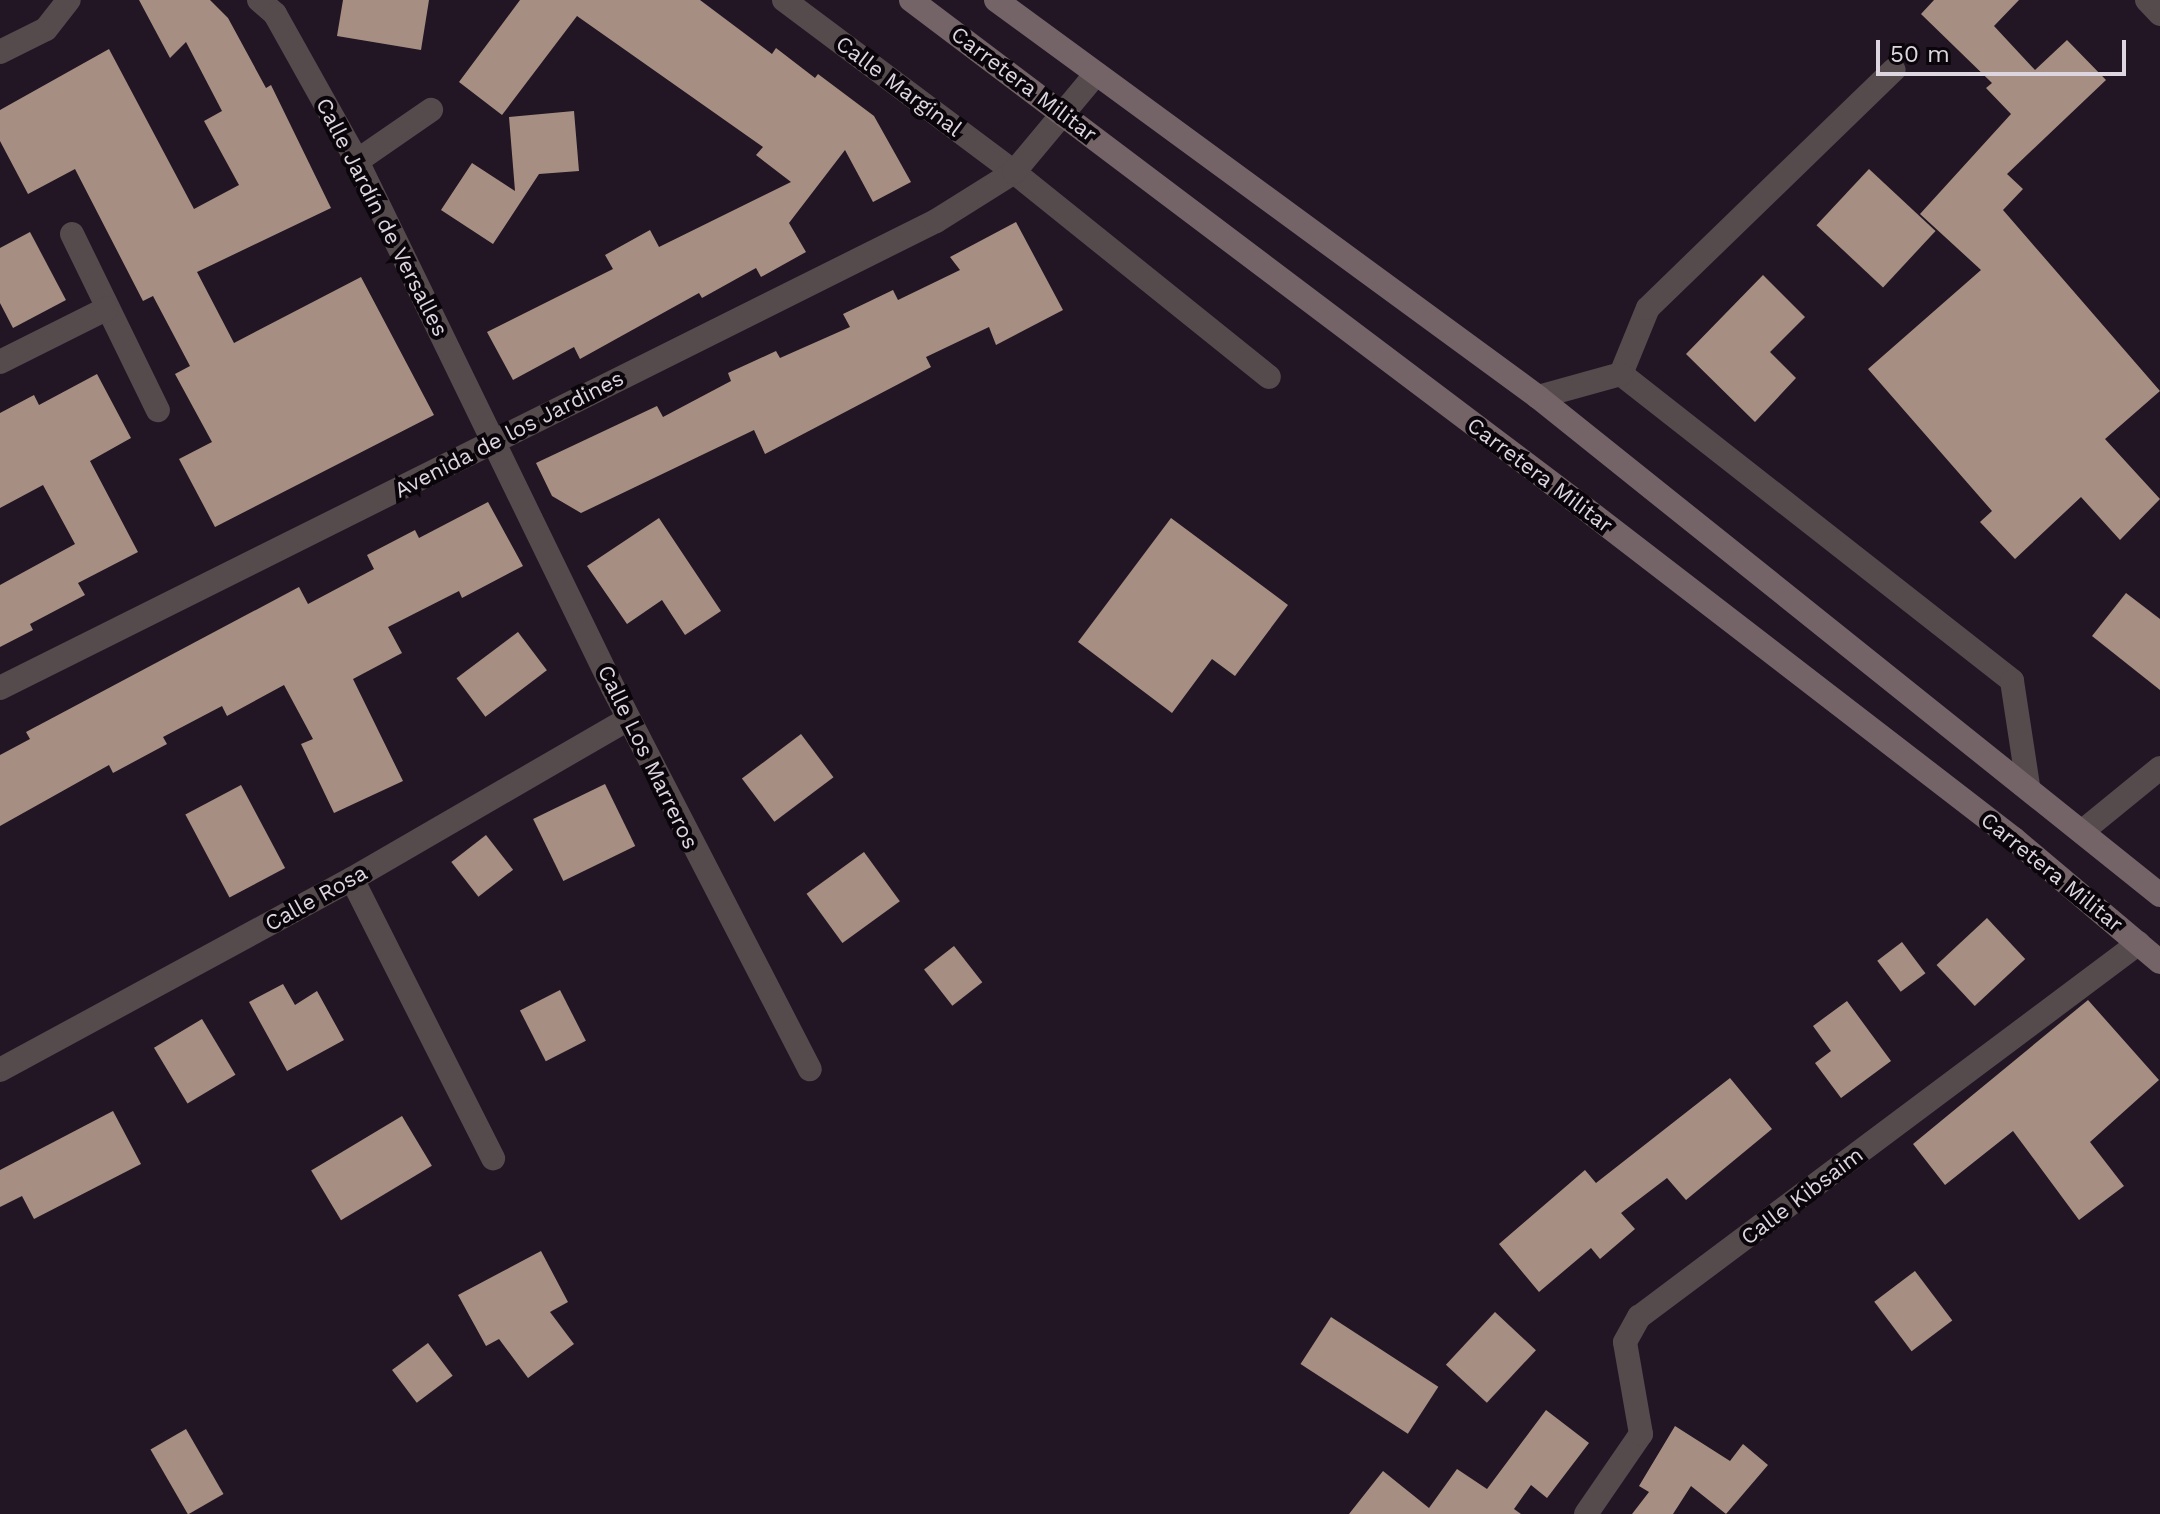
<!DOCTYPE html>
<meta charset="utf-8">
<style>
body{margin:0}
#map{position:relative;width:2160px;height:1514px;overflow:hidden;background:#221625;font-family:"Work Sans",sans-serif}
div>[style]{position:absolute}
.building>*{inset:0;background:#a68f82;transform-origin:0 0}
.minor>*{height:24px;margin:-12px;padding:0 12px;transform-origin:12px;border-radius:12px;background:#554a4c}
.secondary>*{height:24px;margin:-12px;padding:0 12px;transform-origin:12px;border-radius:12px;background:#756467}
span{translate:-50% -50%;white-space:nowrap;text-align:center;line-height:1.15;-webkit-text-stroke:8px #09050a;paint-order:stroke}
.street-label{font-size:22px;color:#ddd5df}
.scale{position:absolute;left:1876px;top:40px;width:250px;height:36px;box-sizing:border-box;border:4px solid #ddd5df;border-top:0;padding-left:10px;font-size:24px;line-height:28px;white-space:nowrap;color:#ddd5df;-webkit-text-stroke:6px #09050a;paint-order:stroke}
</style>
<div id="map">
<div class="building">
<div style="clip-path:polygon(139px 0,210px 0,228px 18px,266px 88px,271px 85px,331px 208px,197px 272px,234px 343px,361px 277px,434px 415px,215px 527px,179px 459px,212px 442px,175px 374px,190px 366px,153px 296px,143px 301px,75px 169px,28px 194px,0 141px,0 110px,109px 49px,194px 209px,239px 185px,204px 121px,222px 111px,186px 42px,170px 58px)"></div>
<div style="clip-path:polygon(343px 0,429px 0,421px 50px,337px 36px)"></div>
<div style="clip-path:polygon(520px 0,700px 0,772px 54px,776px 48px,815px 78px,818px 74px,874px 116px,911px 182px,873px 202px,845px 150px,789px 223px,806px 252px,761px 277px,756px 268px,702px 298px,699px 293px,580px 359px,574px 347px,513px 380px,487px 332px,613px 269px,605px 255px,650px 230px,659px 247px,791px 182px,756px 155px,763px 147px,577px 16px,502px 115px,459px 82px)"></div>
<div style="clip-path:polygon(1934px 0,2019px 0,1994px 26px,2035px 70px,2067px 40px,2106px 80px,2007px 174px,2023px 189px,2003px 210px,2160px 391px,2105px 439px,2160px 499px,2120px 540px,2081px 497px,2015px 559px,1980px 522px,1992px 511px,1868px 369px,1981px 270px,1920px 214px,2011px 114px,1986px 88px,1992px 83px,1921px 14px)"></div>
<div style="clip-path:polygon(574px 111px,579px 171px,539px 174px,493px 244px,441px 210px,472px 163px,515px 191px,509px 117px)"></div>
<div style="left:1869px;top:169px;width:91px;height:77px;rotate:43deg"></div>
<div style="clip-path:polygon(1016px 222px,1063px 310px,996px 345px,989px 327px,926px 357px,931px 367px,765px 454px,754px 430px,581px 513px,552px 496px,536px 463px,657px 406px,663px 417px,731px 381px,728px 373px,776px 351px,780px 358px,850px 327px,843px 314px,893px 290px,898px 300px,960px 270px,950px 257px)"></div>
<div style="clip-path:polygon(30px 232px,66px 300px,13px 328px,0 303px,0 248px)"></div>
<div style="clip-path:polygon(1763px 275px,1805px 317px,1770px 352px,1796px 378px,1755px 422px,1686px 354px)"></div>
<div style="clip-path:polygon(97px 374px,131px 438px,90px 461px,138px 552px,78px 583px,85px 595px,30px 624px,33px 630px,0 647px,0 585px,75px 544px,43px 485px,0 508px,0 413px,34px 395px,39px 405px)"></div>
<div style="clip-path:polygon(488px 502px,523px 566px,462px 598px,459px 591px,388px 627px,402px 653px,353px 679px,403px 781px,334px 813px,301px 744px,313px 739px,284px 685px,227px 716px,222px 706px,163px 737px,167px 744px,113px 773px,109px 765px,0 826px,0 755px,30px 739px,26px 732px,299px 587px,308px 604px,374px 569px,367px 555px,415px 530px,419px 538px)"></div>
<div style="clip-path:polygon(659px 518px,721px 611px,685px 635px,662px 600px,627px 624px,587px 566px)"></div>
<div style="clip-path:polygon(1171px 518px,1288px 605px,1235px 676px,1212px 659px,1172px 713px,1078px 642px)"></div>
<div style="clip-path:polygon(2126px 593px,2160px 619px,2160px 690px,2092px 636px)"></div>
<div style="left:518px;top:632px;width:48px;height:77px;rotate:53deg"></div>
<div style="left:801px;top:734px;width:54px;height:74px;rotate:53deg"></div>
<div style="left:605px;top:784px;width:69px;height:80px;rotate:64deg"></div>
<div style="left:241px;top:785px;width:94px;height:63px;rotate:62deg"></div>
<div style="left:486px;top:835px;width:44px;height:44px;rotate:52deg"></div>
<div style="left:864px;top:852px;width:61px;height:71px;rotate:54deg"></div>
<div style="left:1987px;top:918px;width:56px;height:69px;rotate:47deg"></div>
<div style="left:1902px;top:942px;width:39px;height:31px;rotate:53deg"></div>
<div style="left:954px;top:946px;width:46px;height:38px;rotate:52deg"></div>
<div style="clip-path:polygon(283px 984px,295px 1005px,317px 991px,344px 1040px,287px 1071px,249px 1002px)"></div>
<div style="left:560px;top:990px;width:57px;height:45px;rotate:63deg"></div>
<div style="clip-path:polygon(2088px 1000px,2159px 1080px,2090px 1142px,2124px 1186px,2079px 1220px,2013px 1131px,1945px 1185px,1913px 1144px)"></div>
<div style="clip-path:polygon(1847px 1001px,1891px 1061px,1841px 1098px,1815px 1063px,1831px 1051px,1813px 1026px)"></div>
<div style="left:202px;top:1019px;width:65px;height:56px;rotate:59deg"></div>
<div style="clip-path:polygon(1730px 1078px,1772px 1129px,1686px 1200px,1667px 1178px,1621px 1213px,1635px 1229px,1600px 1259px,1591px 1248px,1539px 1292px,1499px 1244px,1585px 1170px,1596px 1183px)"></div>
<div style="clip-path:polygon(113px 1111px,141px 1164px,34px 1219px,22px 1196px,0 1207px,0 1170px)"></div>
<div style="left:402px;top:1116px;width:58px;height:106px;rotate:59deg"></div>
<div style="clip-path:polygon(541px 1251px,568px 1302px,550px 1312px,574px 1344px,528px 1378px,499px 1339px,486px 1346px,458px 1295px)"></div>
<div style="left:1915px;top:1271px;width:62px;height:51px;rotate:53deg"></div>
<div style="left:1495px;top:1312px;width:56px;height:72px;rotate:43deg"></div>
<div style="left:1331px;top:1317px;width:128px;height:56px;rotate:33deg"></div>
<div style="left:428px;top:1343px;width:41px;height:45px;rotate:53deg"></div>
<div style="clip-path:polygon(1546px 1410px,1589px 1443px,1547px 1498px,1531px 1485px,1514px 1509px,1521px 1514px,1349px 1514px,1383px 1471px,1429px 1508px,1457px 1469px,1487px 1489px)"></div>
<div style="clip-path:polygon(1675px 1426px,1730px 1461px,1743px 1444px,1768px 1465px,1726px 1514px,1691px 1486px,1673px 1514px,1632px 1514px,1649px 1492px,1639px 1486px)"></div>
<div style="left:186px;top:1429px;width:75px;height:41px;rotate:60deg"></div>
</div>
<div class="minor">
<div style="left:259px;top:0;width:21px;rotate:41deg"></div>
<div style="left:275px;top:14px;width:168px;rotate:60.8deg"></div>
<div style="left:357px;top:161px;width:586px;rotate:64.09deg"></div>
<div style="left:613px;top:688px;width:429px;rotate:62.7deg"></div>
<div style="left:784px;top:0;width:287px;rotate:36.8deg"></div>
<div style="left:1014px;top:172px;width:327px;rotate:38.8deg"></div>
<div style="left:2147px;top:0;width:19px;rotate:47deg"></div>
<div style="left:0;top:52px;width:51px;rotate:-26.6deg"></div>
<div style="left:46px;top:29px;width:37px;rotate:-52deg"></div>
<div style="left:357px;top:161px;width:90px;rotate:-34.6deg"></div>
<div style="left:72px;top:234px;width:196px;rotate:64deg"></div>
<div style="left:0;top:362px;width:119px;rotate:-26.6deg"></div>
<div style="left:1621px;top:374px;width:497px;rotate:38.1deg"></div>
<div style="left:2012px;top:681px;width:105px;rotate:81.3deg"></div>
<div style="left:1621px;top:374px;width:71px;rotate:-67.8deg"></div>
<div style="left:1648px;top:308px;width:342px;rotate:-44.1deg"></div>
<div style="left:1538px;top:397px;width:86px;rotate:-15.5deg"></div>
<div style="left:0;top:688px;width:1046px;rotate:-26.52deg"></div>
<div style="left:936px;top:221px;width:92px;rotate:-32.1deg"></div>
<div style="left:1014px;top:172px;width:128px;rotate:-50.1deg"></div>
<div style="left:2084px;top:830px;width:98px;rotate:-39.2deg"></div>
<div style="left:352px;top:879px;width:313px;rotate:63.2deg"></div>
<div style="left:0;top:1070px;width:400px;rotate:-28.5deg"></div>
<div style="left:352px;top:879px;width:319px;rotate:-30.1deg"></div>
<div style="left:1586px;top:1514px;width:97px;rotate:-55.5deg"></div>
<div style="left:1641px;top:1434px;width:93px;rotate:-99.9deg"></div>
<div style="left:1625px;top:1342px;width:29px;rotate:-61deg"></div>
<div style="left:1639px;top:1317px;width:624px;rotate:-36.8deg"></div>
</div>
<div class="secondary">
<div style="left:911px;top:0;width:830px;rotate:37.02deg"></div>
<div style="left:1574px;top:500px;width:555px;rotate:37.61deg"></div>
<div style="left:2014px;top:839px;width:191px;rotate:40.1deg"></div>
<div style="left:996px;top:0;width:672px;rotate:36.22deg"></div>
<div style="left:1538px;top:397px;width:797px;rotate:38.68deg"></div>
</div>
<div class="street-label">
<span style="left:1024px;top:84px;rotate:37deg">Carretera Militar</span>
<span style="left:899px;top:86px;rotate:37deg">Calle Marginal</span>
<span style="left:382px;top:217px;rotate:63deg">Calle Jardín de Versalles</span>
<span style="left:509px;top:434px;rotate:-27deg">Avenida de los Jardines</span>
<span style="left:1540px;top:475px;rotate:37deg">Carretera Militar</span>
<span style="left:648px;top:757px;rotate:64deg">Calle Los Marreros</span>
<span style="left:2052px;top:872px;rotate:39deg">Carretera Militar</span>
<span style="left:316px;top:898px;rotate:-29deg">Calle Rosa</span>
<span style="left:1802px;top:1196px;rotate:-37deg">Calle Kibsaim</span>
</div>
<div class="scale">50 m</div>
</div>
